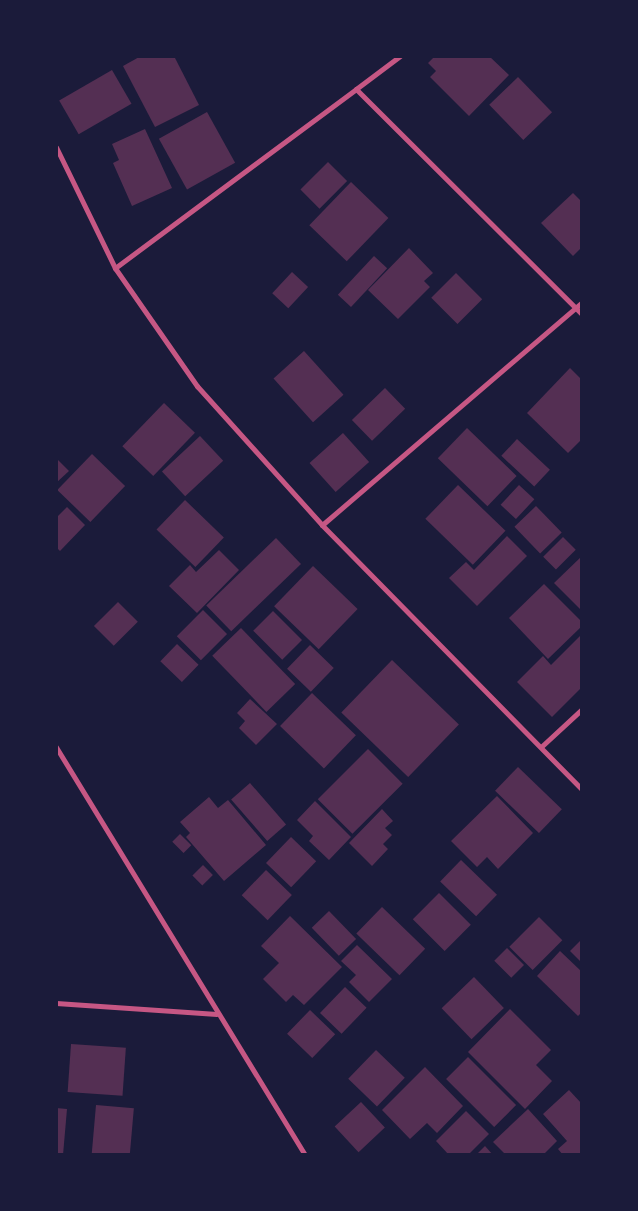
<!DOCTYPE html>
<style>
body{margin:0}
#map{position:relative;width:638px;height:1211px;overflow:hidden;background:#1b1b3a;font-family:"DejaVu Sans",sans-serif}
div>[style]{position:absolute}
.building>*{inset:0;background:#542f53;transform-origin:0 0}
.minor>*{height:5px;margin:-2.5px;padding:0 2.5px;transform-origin:2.5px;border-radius:2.5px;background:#c65784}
span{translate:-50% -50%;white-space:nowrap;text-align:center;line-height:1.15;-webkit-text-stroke:4px #1b1b3a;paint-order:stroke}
.frame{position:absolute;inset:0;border:58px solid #1b1b3a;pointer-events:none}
</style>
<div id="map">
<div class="building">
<div style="clip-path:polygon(141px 56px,174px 56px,199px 105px,155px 127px,123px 66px)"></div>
<div style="clip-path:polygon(435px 56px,489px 56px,509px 75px,469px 116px,430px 77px,436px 71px,428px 63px)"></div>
<div style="left:112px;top:70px;width:39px;height:61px;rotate:60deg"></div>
<div style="left:518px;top:77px;width:49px;height:40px;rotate:46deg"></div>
<div style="left:207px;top:112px;width:58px;height:55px;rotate:61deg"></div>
<div style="clip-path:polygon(145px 129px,172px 188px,132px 206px,113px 163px,119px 160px,112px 144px)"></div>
<div style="left:328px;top:162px;width:27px;height:39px;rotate:45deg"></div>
<div style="left:351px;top:182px;width:52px;height:60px;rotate:44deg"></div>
<div style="clip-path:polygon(573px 193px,582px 202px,582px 247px,573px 256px,541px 223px)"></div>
<div style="clip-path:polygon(409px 248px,433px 273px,424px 281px,430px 287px,398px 319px,368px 290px)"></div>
<div style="left:374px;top:256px;width:18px;height:53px;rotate:43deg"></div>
<div style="left:292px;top:272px;width:22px;height:29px;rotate:43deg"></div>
<div style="left:456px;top:273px;width:37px;height:35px;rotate:45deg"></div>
<div style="left:304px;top:351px;width:59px;height:41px;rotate:48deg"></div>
<div style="clip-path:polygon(570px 368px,582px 380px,582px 439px,568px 453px,527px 413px)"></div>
<div style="left:385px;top:388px;width:29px;height:46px;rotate:46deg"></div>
<div style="left:164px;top:403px;width:43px;height:60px;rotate:44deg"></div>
<div style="left:467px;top:428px;width:69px;height:42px;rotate:44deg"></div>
<div style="left:343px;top:433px;width:39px;height:45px;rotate:48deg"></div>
<div style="left:200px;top:436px;width:34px;height:52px;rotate:47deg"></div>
<div style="left:517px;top:439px;width:45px;height:23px;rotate:43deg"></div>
<div style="left:92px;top:454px;width:46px;height:50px;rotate:44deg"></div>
<div style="clip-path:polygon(56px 458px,69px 471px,56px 483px)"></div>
<div style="left:458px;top:485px;width:66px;height:47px;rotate:44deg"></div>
<div style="left:519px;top:485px;width:21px;height:27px;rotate:43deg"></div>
<div style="left:185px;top:500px;width:54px;height:41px;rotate:44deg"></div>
<div style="left:536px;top:506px;width:37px;height:30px;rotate:46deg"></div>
<div style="clip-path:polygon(67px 507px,85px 525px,60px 551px,56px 547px,56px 518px)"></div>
<div style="clip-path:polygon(507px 536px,527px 556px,477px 606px,449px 578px,466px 562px,474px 570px)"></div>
<div style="left:563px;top:537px;width:18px;height:28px;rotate:45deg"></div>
<div style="left:276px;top:538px;width:36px;height:97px;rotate:46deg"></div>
<div style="clip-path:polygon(219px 550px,239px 570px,197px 613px,169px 586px,190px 565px,196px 572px)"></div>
<div style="clip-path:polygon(582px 556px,582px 611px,554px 583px)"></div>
<div style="left:313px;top:566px;width:62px;height:56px;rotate:44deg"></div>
<div style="clip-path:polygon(544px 584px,582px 622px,582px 626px,548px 659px,509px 618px)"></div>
<div style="left:118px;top:602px;width:28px;height:34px;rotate:45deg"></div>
<div style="left:203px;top:610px;width:34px;height:37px;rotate:45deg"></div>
<div style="left:273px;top:611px;width:41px;height:28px;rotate:45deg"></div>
<div style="left:241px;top:628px;width:78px;height:40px;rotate:46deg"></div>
<div style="clip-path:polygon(582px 634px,582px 687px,552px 717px,517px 682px,543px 656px,551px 665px)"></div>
<div style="left:177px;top:644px;width:30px;height:24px;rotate:44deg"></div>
<div style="left:310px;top:645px;width:33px;height:33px;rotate:44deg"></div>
<div style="left:392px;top:660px;width:93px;height:73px;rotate:44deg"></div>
<div style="left:312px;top:693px;width:61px;height:46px;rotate:44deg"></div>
<div style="clip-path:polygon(250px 699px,277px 724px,256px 745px,239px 728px,245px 721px,237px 713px)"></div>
<div style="left:368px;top:749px;width:49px;height:71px;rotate:45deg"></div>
<div style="left:518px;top:767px;width:61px;height:33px;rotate:44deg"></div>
<div style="left:250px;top:783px;width:55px;height:25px;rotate:49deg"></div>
<div style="clip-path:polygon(497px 796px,533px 833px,498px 869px,487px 857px,477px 867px,451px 841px)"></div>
<div style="clip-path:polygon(209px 797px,218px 808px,228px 800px,266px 845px,224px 881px,186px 837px,190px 833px,180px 822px)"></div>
<div style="clip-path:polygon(315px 801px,351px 837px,329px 860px,309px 841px,313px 836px,297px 820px)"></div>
<div style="clip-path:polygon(382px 809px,393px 821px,385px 828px,392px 835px,383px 844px,388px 849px,372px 866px,349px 843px)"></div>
<div style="left:180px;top:834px;width:16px;height:11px;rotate:45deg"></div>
<div style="left:291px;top:837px;width:35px;height:36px;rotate:44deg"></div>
<div style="left:461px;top:860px;width:50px;height:30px;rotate:44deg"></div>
<div style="left:203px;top:865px;width:14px;height:15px;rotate:45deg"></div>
<div style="left:266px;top:870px;width:36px;height:35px;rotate:44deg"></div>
<div style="left:439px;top:893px;width:45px;height:37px;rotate:45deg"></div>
<div style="left:382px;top:907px;width:60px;height:37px;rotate:44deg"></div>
<div style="left:329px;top:911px;width:39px;height:24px;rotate:46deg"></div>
<div style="clip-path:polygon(290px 916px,342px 967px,304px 1005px,293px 995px,286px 1002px,263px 979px,279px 963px,261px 946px)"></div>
<div style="left:539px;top:917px;width:33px;height:42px;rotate:45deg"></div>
<div style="clip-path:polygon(582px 939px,582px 963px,570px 951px)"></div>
<div style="clip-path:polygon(357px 945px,392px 979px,369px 1002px,349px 982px,356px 975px,341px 961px)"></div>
<div style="left:507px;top:948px;width:24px;height:18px;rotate:45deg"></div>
<div style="clip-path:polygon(560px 951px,582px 972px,582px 1012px,578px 1016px,537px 976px)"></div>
<div style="left:474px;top:977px;width:43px;height:45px;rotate:46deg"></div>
<div style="left:345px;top:987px;width:30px;height:36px;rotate:44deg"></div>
<div style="clip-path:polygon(510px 1009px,551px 1050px,536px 1065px,552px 1081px,525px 1109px,468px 1052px)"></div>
<div style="left:310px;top:1010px;width:35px;height:33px;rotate:44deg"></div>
<div style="left:71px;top:1044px;width:55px;height:48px;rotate:4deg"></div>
<div style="left:376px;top:1050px;width:40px;height:40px;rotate:44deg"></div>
<div style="left:468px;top:1057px;width:68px;height:31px;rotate:45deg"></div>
<div style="clip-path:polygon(425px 1067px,463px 1106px,437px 1133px,427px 1123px,410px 1139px,382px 1110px)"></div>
<div style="clip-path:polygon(569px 1090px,582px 1104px,582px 1155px,563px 1155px,558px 1149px,567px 1141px,543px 1114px)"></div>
<div style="left:361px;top:1102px;width:35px;height:36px;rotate:47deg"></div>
<div style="left:96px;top:1105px;width:38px;height:50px;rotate:5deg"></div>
<div style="clip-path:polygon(56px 1108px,67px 1109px,63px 1155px,56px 1155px)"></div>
<div style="clip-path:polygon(528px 1109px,557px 1141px,543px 1155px,506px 1155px,493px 1142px)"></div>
<div style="clip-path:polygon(466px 1111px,489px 1134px,468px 1155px,449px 1155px,436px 1141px)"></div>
<div style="clip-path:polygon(485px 1146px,493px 1155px,476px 1155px)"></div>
</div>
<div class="minor">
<div style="left:356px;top:89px;width:55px;rotate:-36.9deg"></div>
<div style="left:56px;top:147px;width:135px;rotate:64deg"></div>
<div style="left:115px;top:268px;width:144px;rotate:55.2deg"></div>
<div style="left:197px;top:386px;width:187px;rotate:48deg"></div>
<div style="left:322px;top:525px;width:371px;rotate:45.5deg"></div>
<div style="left:115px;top:268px;width:300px;rotate:-36.6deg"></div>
<div style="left:356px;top:89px;width:319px;rotate:44.9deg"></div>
<div style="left:322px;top:525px;width:343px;rotate:-40.6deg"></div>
<div style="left:542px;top:746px;width:54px;rotate:-42.8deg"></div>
<div style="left:56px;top:747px;width:478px;rotate:58.6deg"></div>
<div style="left:56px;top:1003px;width:161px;rotate:3.9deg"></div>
</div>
<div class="frame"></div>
</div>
